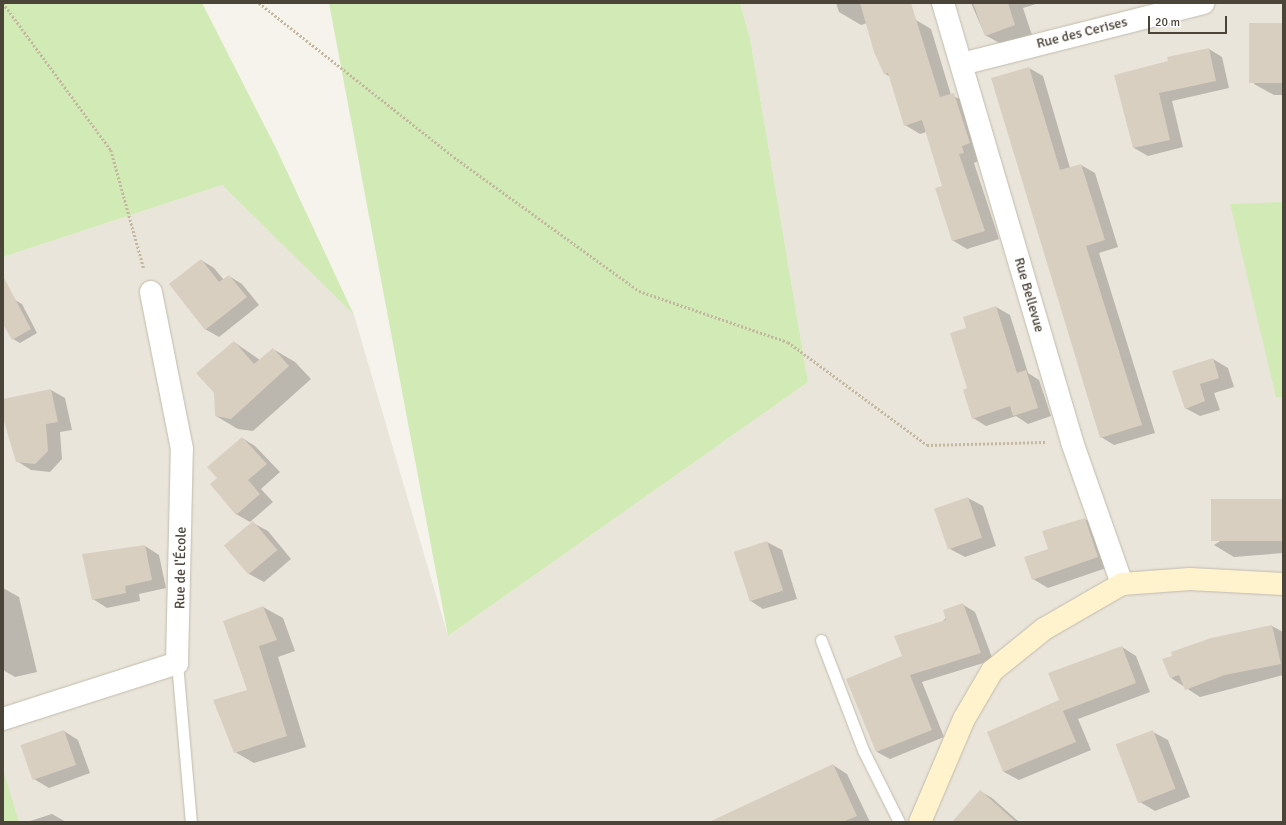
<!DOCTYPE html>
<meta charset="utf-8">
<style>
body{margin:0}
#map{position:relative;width:1286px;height:825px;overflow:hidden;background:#f6f3ec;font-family:Signika,sans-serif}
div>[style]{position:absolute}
.residential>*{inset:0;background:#eae5da}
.green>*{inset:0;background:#d2eab5}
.shadow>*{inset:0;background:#0003}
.building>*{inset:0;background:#d8cfc1;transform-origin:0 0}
.path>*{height:2.5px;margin-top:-1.25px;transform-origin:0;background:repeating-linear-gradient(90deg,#c4b79f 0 2px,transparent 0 4px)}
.roads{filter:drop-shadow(0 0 1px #c2bbae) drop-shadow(0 0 1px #c2bbae)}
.lane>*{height:11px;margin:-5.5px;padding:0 5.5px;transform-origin:5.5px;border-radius:5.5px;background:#fff}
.street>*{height:22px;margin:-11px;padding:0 11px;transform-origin:11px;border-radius:11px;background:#fff}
.secondary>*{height:22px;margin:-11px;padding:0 11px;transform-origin:11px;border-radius:11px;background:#fff3cd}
span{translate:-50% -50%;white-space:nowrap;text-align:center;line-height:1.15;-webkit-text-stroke:3px #fff;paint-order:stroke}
.street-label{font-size:14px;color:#4b4439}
.frame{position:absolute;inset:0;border:4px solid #4b4439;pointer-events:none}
.scale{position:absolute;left:1148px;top:16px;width:79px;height:18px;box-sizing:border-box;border:2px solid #4b4439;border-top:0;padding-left:5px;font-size:12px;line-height:14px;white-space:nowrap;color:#4b4439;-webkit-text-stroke:3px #fff;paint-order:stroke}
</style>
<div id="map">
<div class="residential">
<div style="clip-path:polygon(740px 3px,1283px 3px,1283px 822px,3px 822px,3px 257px,222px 185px,354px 315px,448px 636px,808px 382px,750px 38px)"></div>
</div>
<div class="green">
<div style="clip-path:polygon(3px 3px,202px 3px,276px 148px,354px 315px,222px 185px,3px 257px)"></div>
<div style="clip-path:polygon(329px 3px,740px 3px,750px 38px,808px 382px,448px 636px)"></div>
<div style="clip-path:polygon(1283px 202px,1283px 397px,1276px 397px,1230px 204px)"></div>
<div style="clip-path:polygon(3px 770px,19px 822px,3px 822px)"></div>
</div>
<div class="shadow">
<div style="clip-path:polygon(836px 3px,896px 3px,899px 13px,861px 25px,839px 12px)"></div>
<div style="clip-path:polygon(971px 3px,1039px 3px,1023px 8px,1032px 35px,1003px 45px,985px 35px)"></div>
<div style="clip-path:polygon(916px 20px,931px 29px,951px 95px,968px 103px,984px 152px,976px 154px,978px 161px,974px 163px,999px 239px,967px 249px,952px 240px,943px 187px,926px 132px,920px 134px,905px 125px,891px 77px,885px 74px)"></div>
<div style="clip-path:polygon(1283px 24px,1283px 95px,1274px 95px,1254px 84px)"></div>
<div style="clip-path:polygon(1209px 49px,1222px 57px,1229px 88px,1172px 101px,1183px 147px,1148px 156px,1134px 148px,1169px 62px)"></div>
<div style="clip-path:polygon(1029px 68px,1043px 76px,1070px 168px,1081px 165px,1095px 173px,1118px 247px,1099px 253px,1155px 433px,1114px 445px,1101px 437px)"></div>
<div style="clip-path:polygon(201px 260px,214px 268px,224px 280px,229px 276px,242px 284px,259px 305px,219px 337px,205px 329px)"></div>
<div style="clip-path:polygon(15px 300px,22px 304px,37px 333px,20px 343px,13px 339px,3px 322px,3px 307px)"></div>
<div style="clip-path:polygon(996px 307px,1010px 315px,1028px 373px,1039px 380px,1051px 416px,1028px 424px,1016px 416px,986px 426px,973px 418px,968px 329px)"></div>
<div style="clip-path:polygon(234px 342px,260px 360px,273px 349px,295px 362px,311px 379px,253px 431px,238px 429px,216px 416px)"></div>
<div style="clip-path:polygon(1213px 359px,1228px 368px,1234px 387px,1214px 393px,1220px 410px,1200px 416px,1185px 408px)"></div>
<div style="clip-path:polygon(51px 390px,65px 398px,72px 430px,60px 432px,62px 459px,50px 472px,31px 470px,17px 461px,3px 400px)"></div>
<div style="clip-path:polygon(242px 438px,255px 446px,280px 472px,261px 489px,273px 502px,250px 522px,236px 514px,218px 478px)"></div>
<div style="clip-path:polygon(968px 498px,983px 506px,996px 546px,965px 557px,950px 549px)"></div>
<div style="clip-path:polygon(1283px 501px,1283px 553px,1234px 557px,1214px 545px)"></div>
<div style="clip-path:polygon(1085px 519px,1100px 528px,1112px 566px,1048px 588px,1033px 579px,1049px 550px)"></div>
<div style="clip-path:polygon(253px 523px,268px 531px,291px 559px,264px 582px,249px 574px)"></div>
<div style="clip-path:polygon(767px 542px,782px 550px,797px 599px,763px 609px,749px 600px)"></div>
<div style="clip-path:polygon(145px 546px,159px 555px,166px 588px,139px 594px,140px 601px,107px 608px,93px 599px)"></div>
<div style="clip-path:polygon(3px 588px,19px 597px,37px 672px,15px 677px,3px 670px)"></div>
<div style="clip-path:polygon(962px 604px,975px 612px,993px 660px,922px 682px,944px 737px,890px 759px,877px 752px,847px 679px,903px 656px)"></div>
<div style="clip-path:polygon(263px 607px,283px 618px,295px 651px,278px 657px,306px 747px,254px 763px,235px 752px)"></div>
<div style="clip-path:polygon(1272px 626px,1283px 632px,1283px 675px,1200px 697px,1171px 678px)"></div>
<div style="clip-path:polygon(1122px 647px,1136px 656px,1150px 692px,1078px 719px,1091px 750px,1019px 780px,1004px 772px,989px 733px,1060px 701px)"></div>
<div style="clip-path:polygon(64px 731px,78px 740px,90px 773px,49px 788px,34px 779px)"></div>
<div style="clip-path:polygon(1153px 732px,1168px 740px,1190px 797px,1155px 811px,1140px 802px)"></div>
<div style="clip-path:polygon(833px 765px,847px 774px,870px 822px,742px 822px)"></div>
<div style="clip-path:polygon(980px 791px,992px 798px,1019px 822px,954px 822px)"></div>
<div style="clip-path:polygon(52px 814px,66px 822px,27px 822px)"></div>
</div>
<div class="building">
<div style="clip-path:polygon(860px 3px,911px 3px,940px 97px,954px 93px,970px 143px,962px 146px,964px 153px,959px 154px,985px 231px,952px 241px,935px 188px,942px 186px,922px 120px,904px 126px,888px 73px,884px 74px,874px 52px)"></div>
<div style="clip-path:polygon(973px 3px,1008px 3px,1015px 25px,985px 36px)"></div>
<div style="left:1283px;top:23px;width:60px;height:34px;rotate:90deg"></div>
<div style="clip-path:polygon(1209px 48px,1216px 81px,1159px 93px,1170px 140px,1133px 148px,1114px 75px,1168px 61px,1167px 57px)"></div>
<div style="clip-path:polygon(1029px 67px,1060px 170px,1081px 164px,1105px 240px,1086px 246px,1142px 425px,1100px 438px,991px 78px)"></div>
<div style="clip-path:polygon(201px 259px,219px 282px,229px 275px,247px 297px,205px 330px,169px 284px)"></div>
<div style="clip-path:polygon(3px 276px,31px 329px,12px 340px,3px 324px)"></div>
<div style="clip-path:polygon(996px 306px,1017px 373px,1026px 370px,1038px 408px,1013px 416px,1010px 406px,972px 419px,963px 390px,967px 388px,950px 333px,966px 328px,963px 317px)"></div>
<div style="clip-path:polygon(234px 341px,254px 364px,273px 348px,289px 366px,231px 419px,215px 416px,214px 393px,196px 373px)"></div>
<div style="clip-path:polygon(1213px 358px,1219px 378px,1200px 384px,1205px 401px,1185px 409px,1172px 371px)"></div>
<div style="clip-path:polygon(51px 389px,58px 422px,46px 424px,48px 451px,35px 464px,16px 462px,3px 418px,3px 399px)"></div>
<div style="clip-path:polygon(242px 437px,267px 464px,248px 480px,260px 494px,236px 515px,210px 484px,217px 478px,207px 467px)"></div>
<div style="left:968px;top:497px;width:43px;height:36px;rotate:71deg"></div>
<div style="left:1283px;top:499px;width:42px;height:72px;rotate:90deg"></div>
<div style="clip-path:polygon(1085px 518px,1098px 557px,1032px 580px,1024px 557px,1048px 549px,1042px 531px)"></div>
<div style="left:253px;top:521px;width:38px;height:38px;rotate:50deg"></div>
<div style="left:767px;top:541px;width:52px;height:35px;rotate:72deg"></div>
<div style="clip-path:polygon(145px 545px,152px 580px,125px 586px,126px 593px,92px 600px,82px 554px)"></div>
<div style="clip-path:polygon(963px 603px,981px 653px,910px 675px,932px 730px,876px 752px,846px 679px,902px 656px,894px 636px,946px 620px,943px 610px)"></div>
<div style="clip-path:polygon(263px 606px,277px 640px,259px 646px,287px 736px,234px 753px,213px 700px,247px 690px,223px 621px)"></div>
<div style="clip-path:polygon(1272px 625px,1281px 664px,1225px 675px,1185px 690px,1179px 675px,1170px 678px,1162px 659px,1172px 656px,1171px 652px,1211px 638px)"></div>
<div style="clip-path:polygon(1122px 646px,1136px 683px,1063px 711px,1076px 742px,1003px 772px,987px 732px,1059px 700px,1048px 673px)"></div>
<div style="left:64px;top:730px;width:37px;height:46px;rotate:71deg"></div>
<div style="left:1153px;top:730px;width:63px;height:40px;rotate:69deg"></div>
<div style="clip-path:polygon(833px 764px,857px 816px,843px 822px,709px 822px)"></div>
<div style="clip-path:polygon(980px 790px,1016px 822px,952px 822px)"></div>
</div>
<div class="path">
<div style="left:3px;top:3px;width:182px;rotate:53.7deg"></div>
<div style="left:111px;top:150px;width:123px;rotate:74.5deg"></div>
<div style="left:259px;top:3px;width:248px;rotate:38.3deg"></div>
<div style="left:454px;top:157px;width:228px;rotate:35.9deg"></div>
<div style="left:639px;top:291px;width:157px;rotate:18.9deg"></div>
<div style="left:788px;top:342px;width:173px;rotate:36.5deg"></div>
<div style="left:927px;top:445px;width:120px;rotate:-1.4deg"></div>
</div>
<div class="roads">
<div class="lane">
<div style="left:821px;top:640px;width:118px;rotate:69.1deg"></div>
<div style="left:863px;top:750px;width:80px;rotate:63.4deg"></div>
<div style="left:177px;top:663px;width:160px;rotate:85deg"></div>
</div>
<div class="street">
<div style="left:943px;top:3px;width:458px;rotate:73.6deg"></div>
<div style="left:1072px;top:442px;width:151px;rotate:70.6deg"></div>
<div style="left:962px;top:64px;width:249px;rotate:-14.2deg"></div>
<div style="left:3px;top:719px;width:183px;rotate:-17.8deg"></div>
<div style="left:177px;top:663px;width:214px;rotate:-88.7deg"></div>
<div style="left:182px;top:449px;width:160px;rotate:-101.2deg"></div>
</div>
<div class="secondary">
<div style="left:920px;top:822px;width:112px;rotate:-66.9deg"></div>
<div style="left:964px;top:719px;width:56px;rotate:-59.7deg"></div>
<div style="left:992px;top:671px;width:67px;rotate:-38.9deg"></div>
<div style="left:1044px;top:629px;width:90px;rotate:-30deg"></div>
<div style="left:1122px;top:584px;width:68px;rotate:-4.2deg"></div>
<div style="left:1190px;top:579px;width:93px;rotate:3.1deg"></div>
</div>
</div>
<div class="street-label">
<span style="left:1082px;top:33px;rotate:-14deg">Rue des Cerises</span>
<span style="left:1029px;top:295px;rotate:74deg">Rue Bellevue</span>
<span style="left:181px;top:568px;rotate:-89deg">Rue de l'École</span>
</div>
<div class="frame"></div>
<div class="scale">20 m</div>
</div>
